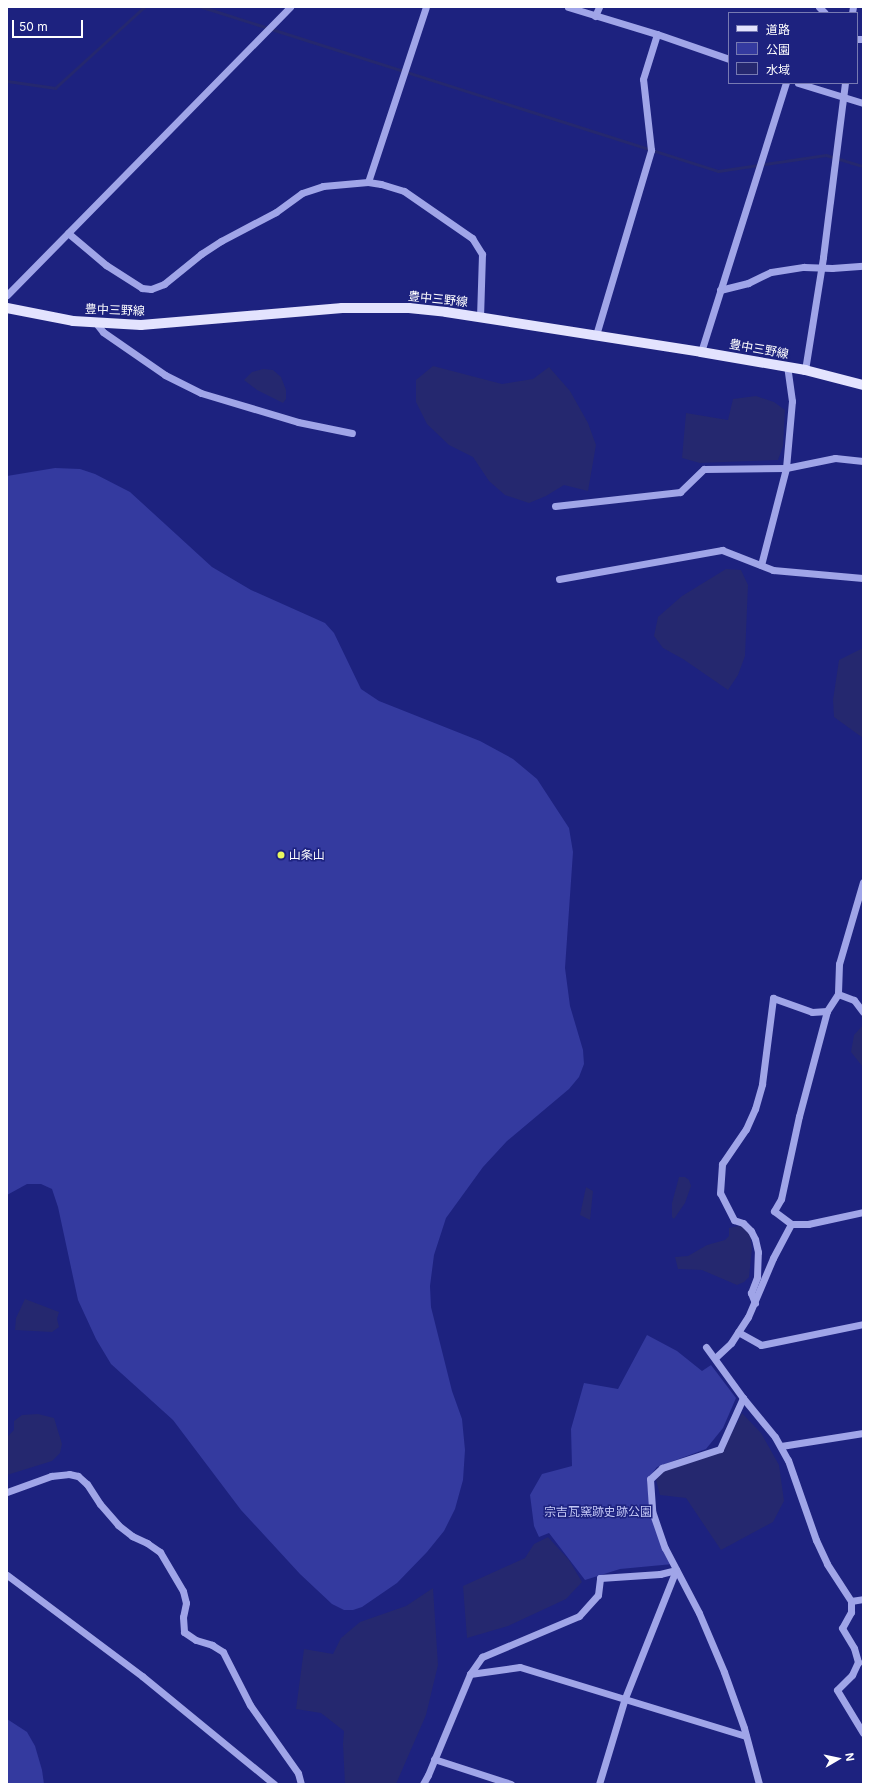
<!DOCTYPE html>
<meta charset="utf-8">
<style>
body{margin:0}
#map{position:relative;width:870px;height:1791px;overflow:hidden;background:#1d227f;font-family:Inter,"Noto Sans JP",sans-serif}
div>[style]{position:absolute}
.green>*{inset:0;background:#343a9f}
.water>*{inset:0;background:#25286f}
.stream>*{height:3px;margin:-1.5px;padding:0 1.5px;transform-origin:1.5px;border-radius:1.5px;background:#25286f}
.minor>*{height:7px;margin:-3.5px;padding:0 3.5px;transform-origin:3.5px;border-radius:3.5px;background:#a0a5e8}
.major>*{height:10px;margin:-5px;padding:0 5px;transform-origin:5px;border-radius:5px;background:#e3e3fe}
.dots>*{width:11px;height:11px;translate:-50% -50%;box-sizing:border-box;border:2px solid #1d227f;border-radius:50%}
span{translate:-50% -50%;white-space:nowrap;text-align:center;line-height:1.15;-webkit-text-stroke:3px #1d227f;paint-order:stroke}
.street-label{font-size:12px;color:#fff}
.poi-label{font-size:12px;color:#fff}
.left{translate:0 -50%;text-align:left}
.park-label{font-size:12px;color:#c4c8f6}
.frame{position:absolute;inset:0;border:8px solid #fff;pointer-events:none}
.legend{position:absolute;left:728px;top:12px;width:130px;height:72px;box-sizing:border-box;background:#1d227f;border:1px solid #777ab2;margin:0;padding:5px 7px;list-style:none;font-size:12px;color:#fff}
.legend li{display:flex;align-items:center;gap:8px;height:20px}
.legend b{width:20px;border:1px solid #777ab2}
.north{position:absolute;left:818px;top:1739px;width:40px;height:40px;-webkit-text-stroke:3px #1d227f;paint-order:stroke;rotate:81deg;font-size:11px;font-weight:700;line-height:16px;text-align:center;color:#fff}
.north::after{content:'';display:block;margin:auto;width:14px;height:18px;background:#fff;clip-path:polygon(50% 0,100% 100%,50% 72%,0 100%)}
.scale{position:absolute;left:12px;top:20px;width:71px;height:18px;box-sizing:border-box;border:2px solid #fff;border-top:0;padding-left:5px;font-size:12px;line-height:14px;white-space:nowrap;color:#fff;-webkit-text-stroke:3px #1d227f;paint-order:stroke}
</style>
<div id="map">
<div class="green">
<div style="clip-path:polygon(55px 468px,80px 469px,95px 474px,130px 492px,212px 567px,251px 590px,325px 623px,334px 633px,361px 689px,379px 701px,480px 741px,513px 759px,537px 779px,569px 828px,573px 852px,565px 968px,570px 1006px,583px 1050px,584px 1064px,579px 1077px,569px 1089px,507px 1141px,483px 1167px,446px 1218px,434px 1255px,430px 1286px,431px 1307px,452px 1391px,462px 1419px,465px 1450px,463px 1480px,455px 1509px,444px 1531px,427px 1552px,397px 1583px,362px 1607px,353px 1610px,344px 1610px,332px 1604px,300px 1574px,241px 1510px,173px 1420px,111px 1364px,96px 1339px,78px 1300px,58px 1207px,52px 1189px,41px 1184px,27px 1184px,7px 1195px,7px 476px)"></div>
<div style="clip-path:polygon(647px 1335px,677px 1351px,702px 1371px,711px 1365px,736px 1398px,723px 1428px,706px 1449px,657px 1467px,647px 1480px,650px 1511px,673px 1564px,620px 1569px,585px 1580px,549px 1533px,539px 1537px,534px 1526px,530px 1495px,542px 1474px,572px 1466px,571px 1429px,584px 1383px,618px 1389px)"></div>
<div style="clip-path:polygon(7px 1719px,27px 1732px,35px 1746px,42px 1770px,44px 1784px,7px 1784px)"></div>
</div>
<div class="water">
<div style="clip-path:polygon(433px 366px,502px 384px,533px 379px,549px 367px,570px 391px,588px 423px,596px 445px,588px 491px,564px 485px,546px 496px,529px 503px,505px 495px,489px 481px,473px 457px,449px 445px,427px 424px,416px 402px,416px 380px)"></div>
<div style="clip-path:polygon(263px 369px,273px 370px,281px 377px,286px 390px,286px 399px,283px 403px,257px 390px,244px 380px,252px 372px)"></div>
<div style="clip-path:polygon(756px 396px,774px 402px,785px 410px,783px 446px,778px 460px,700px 463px,682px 458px,686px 413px,728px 420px,733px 399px)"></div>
<div style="clip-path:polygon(726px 569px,741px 570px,748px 585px,745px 656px,738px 675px,728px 690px,683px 659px,663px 648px,654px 636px,658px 617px,682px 596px)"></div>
<div style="clip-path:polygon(863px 648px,863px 738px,834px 717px,833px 700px,839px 660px)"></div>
<div style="clip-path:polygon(863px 1025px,863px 1073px,862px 1066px,851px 1052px,854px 1035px)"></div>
<div style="clip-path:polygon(679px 1177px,685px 1177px,689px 1180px,691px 1186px,685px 1203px,674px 1219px,672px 1217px,672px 1203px)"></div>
<div style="clip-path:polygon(586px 1187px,593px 1191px,590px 1220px,580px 1215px)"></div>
<div style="clip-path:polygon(738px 1226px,745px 1227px,750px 1234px,752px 1248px,749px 1277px,744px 1282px,737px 1285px,702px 1270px,678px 1269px,675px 1257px,688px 1256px,707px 1245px,725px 1240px,729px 1236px,729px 1228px)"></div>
<div style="clip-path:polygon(25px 1299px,59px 1312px,57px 1319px,59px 1327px,52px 1332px,15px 1330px,16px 1318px)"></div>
<div style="clip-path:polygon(742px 1413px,761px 1433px,779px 1465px,784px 1501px,773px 1522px,721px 1550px,686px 1498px,660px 1495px,656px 1480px,666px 1468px,723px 1450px)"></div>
<div style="clip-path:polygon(38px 1414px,54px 1418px,62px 1444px,60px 1453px,52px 1461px,7px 1475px,7px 1437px,14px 1430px,14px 1421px,22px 1415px)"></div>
<div style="clip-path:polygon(548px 1537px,569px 1560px,582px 1582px,566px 1599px,508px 1626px,467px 1638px,463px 1586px,525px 1558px,534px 1544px)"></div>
<div style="clip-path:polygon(433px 1588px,438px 1665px,426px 1715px,396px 1784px,345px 1784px,343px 1744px,344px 1731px,321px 1713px,296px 1709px,304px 1649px,333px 1654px,341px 1638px,360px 1622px,406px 1606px)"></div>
</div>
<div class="stream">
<div style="left:202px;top:7px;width:541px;rotate:17.63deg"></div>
<div style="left:718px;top:171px;width:109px;rotate:-8.4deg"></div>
<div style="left:826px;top:155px;width:39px;rotate:17deg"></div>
<div style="left:7px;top:81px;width:49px;rotate:8.3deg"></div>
<div style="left:55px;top:88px;width:120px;rotate:-42.3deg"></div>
</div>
<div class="minor">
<div style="left:568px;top:7px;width:93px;rotate:16.9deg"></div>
<div style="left:657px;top:34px;width:76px;rotate:19.1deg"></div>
<div style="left:819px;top:7px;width:8px;rotate:45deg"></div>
<div style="left:852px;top:13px;width:6px;rotate:-81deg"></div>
<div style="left:595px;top:16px;width:10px;rotate:-66deg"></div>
<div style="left:857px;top:39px;width:6px"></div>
<div style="left:798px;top:83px;width:68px;rotate:17.1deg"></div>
<div style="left:368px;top:182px;width:184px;rotate:-71.7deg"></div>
<div style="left:68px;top:233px;width:50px;rotate:40.1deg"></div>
<div style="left:106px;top:265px;width:43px;rotate:32.6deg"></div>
<div style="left:142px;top:288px;width:9px;rotate:6deg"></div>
<div style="left:151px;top:289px;width:14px;rotate:-21deg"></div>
<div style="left:164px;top:284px;width:48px;rotate:-39deg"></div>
<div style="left:201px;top:254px;width:24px;rotate:-33deg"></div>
<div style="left:221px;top:241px;width:62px;rotate:-27.8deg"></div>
<div style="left:276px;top:212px;width:32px;rotate:-36deg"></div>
<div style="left:302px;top:193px;width:22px;rotate:-18deg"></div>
<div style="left:323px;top:186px;width:45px;rotate:-5.1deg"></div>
<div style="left:368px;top:182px;width:13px;rotate:9deg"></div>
<div style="left:381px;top:184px;width:24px;rotate:17deg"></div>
<div style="left:404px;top:191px;width:83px;rotate:34.7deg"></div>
<div style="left:472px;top:238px;width:19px;rotate:58deg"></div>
<div style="left:482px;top:254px;width:63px;rotate:91.8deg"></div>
<div style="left:720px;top:290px;width:29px;rotate:-14deg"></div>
<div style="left:748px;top:283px;width:25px;rotate:-26deg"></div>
<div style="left:771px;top:272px;width:33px;rotate:-9deg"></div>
<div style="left:804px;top:267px;width:28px;rotate:2deg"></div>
<div style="left:832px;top:268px;width:31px;rotate:-4deg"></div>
<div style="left:7px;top:295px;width:404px;rotate:-45.5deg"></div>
<div style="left:96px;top:323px;width:11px;rotate:52deg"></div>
<div style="left:103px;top:332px;width:75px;rotate:34.7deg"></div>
<div style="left:165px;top:375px;width:40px;rotate:26.6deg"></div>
<div style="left:201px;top:393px;width:101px;rotate:16.6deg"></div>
<div style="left:298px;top:422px;width:55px;rotate:11.5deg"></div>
<div style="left:596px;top:335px;width:193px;rotate:-73.4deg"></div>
<div style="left:651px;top:150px;width:71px;rotate:-96.4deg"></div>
<div style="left:643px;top:79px;width:47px;rotate:-72.7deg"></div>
<div style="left:701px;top:352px;width:282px;rotate:-72.5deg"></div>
<div style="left:805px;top:370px;width:114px;rotate:-80.9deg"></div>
<div style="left:823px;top:257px;width:175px;rotate:-82.8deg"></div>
<div style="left:555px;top:506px;width:126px;rotate:-6.4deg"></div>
<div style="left:680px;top:492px;width:33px;rotate:-44deg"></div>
<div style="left:704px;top:469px;width:82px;rotate:-0.7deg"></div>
<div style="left:786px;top:468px;width:50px;rotate:-11.5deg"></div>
<div style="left:835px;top:458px;width:28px;rotate:6deg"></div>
<div style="left:761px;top:565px;width:100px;rotate:-75.5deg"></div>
<div style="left:786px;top:468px;width:67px;rotate:-84.9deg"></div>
<div style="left:792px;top:401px;width:34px;rotate:-98deg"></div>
<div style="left:559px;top:579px;width:166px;rotate:-10.1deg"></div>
<div style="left:722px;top:550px;width:55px;rotate:21.4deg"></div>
<div style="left:773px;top:570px;width:90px;rotate:5.1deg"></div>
<div style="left:863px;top:882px;width:85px;rotate:106.3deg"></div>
<div style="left:839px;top:964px;width:30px;rotate:92deg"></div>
<div style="left:838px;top:994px;width:20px;rotate:123deg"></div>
<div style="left:827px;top:1011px;width:109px;rotate:104.9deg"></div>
<div style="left:799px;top:1116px;width:85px;rotate:102.2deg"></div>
<div style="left:781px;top:1199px;width:14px;rotate:120deg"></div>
<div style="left:774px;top:1211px;width:21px;rotate:37deg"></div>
<div style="left:791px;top:1224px;width:17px"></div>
<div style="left:808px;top:1224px;width:56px;rotate:-12.3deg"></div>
<div style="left:838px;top:994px;width:17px;rotate:21deg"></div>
<div style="left:854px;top:1000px;width:15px;rotate:53deg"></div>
<div style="left:755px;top:1303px;width:11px;rotate:-112deg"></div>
<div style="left:751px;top:1293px;width:17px;rotate:-69deg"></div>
<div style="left:757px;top:1277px;width:25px;rotate:-88deg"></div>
<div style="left:758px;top:1252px;width:13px;rotate:-103deg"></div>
<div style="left:755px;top:1239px;width:9px;rotate:-117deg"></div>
<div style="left:751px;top:1231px;width:11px;rotate:-135deg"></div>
<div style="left:743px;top:1223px;width:9px;rotate:-162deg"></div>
<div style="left:734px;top:1220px;width:30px;rotate:-117deg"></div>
<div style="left:720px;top:1193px;width:29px;rotate:-86deg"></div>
<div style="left:722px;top:1164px;width:42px;rotate:-55.6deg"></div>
<div style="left:746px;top:1129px;width:22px;rotate:-66deg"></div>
<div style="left:755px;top:1109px;width:26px;rotate:-74deg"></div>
<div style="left:762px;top:1084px;width:87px;rotate:-82.7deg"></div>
<div style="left:773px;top:998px;width:41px;rotate:19.7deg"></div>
<div style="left:812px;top:1012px;width:15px;rotate:-4deg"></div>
<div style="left:738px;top:1332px;width:26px;rotate:29deg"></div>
<div style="left:761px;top:1345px;width:104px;rotate:-11.6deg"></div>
<div style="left:706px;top:1347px;width:63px;rotate:54deg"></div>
<div style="left:743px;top:1398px;width:56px;rotate:114.3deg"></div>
<div style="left:720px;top:1449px;width:61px;rotate:161.9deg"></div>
<div style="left:662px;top:1468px;width:16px;rotate:137deg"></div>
<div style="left:650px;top:1479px;width:32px;rotate:86deg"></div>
<div style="left:652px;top:1511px;width:39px;rotate:71deg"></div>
<div style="left:665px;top:1548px;width:73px;rotate:62.4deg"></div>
<div style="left:699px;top:1613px;width:64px;rotate:67deg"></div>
<div style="left:724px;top:1672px;width:59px;rotate:70.3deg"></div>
<div style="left:744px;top:1728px;width:58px;rotate:75deg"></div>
<div style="left:715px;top:1358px;width:22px;rotate:-43deg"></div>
<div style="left:731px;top:1343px;width:31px;rotate:-57deg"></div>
<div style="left:748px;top:1317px;width:64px;rotate:-67deg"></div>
<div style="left:773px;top:1258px;width:38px;rotate:-62deg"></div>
<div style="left:743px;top:1398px;width:50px;rotate:50.6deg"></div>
<div style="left:775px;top:1437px;width:26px;rotate:61deg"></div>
<div style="left:788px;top:1460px;width:85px;rotate:70.7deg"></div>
<div style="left:816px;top:1540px;width:26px;rotate:65deg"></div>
<div style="left:827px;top:1564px;width:44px;rotate:57deg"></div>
<div style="left:851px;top:1601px;width:11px;rotate:90deg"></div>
<div style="left:851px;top:1612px;width:18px;rotate:119deg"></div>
<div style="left:842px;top:1628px;width:23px;rotate:59deg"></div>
<div style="left:854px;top:1648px;width:15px;rotate:74deg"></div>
<div style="left:858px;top:1662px;width:14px;rotate:115deg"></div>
<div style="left:852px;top:1675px;width:21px;rotate:135deg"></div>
<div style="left:837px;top:1690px;width:50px;rotate:58.8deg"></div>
<div style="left:781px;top:1446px;width:83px;rotate:-9deg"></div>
<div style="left:7px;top:1492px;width:47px;rotate:-20deg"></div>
<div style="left:51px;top:1476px;width:18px;rotate:-6deg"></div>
<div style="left:69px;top:1474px;width:9px;rotate:13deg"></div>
<div style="left:78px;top:1476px;width:12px;rotate:42deg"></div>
<div style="left:87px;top:1484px;width:24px;rotate:57deg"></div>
<div style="left:100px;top:1504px;width:28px;rotate:49deg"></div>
<div style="left:118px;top:1525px;width:18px;rotate:38deg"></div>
<div style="left:132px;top:1536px;width:17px;rotate:25deg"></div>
<div style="left:147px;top:1543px;width:16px;rotate:35deg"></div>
<div style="left:160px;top:1552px;width:45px;rotate:59.5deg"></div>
<div style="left:183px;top:1591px;width:12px;rotate:76deg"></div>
<div style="left:186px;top:1603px;width:14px;rotate:102deg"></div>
<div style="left:183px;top:1617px;width:15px;rotate:86deg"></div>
<div style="left:184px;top:1632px;width:14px;rotate:34deg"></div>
<div style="left:196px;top:1640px;width:17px;rotate:17deg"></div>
<div style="left:212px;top:1645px;width:13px;rotate:32deg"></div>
<div style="left:223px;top:1652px;width:59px;rotate:63deg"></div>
<div style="left:250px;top:1705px;width:83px;rotate:54.8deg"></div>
<div style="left:298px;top:1773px;width:11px;rotate:75deg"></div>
<div style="left:7px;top:1575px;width:169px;rotate:36.8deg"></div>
<div style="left:142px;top:1676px;width:171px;rotate:39.3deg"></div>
<div style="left:851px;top:1601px;width:12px;rotate:-9deg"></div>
<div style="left:470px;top:1674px;width:50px;rotate:-8deg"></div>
<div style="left:520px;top:1667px;width:236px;rotate:17deg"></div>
<div style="left:434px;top:1759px;width:81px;rotate:18deg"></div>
<div style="left:423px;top:1784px;width:10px;rotate:-61deg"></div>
<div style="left:428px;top:1775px;width:109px;rotate:-67.4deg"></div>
<div style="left:470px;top:1674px;width:21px;rotate:-55deg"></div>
<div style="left:482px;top:1657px;width:105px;rotate:-22.9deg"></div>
<div style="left:579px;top:1616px;width:28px;rotate:-48deg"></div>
<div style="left:598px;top:1595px;width:17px;rotate:-83deg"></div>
<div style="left:600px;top:1578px;width:60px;rotate:-3.8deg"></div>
<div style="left:660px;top:1574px;width:16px;rotate:-14deg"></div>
<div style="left:599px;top:1784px;width:90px;rotate:-73.2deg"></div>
<div style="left:625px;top:1698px;width:138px;rotate:-68.3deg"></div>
</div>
<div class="major">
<div style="left:7px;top:308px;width:67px;rotate:11.1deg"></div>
<div style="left:73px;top:321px;width:68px;rotate:3.4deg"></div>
<div style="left:141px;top:325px;width:202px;rotate:-4.8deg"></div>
<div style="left:342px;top:308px;width:67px"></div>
<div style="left:409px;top:308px;width:37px;rotate:6deg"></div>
<div style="left:446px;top:312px;width:258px;rotate:8.9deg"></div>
<div style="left:701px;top:352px;width:106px;rotate:9.8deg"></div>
<div style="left:805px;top:370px;width:60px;rotate:14.5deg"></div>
</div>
<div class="dots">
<div style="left:281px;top:855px;background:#e9f85f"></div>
</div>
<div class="street-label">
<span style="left:438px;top:299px;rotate:6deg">豊中三野線</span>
<span style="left:115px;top:310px;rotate:2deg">豊中三野線</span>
<span style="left:759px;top:349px;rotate:10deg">豊中三野線</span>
</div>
<div class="poi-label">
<span class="left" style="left:289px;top:855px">山条山</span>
</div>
<div class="park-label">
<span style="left:598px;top:1512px">宗吉瓦窯跡史跡公園</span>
</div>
<div class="frame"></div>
<ul class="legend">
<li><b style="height:5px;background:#e3e3fe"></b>道路</li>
<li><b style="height:11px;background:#343a9f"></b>公園</li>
<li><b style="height:11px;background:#25286f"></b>水域</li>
</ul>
<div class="north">N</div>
<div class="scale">50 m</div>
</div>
